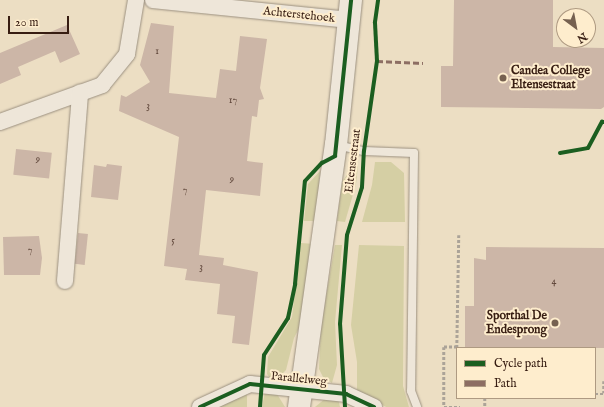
<!DOCTYPE html>
<style>
body{margin:0}
#map{position:relative;width:604px;height:407px;overflow:hidden;background:#ecdec3;font-family:"IM FELL English",serif}
div>[style]{position:absolute}
.green>*{inset:0;background:#d5cfa4}
.building>*{inset:0;background:#ccb6a7;transform-origin:0 0}
.path>*{height:2.5px;margin-top:-1.25px;transform-origin:0;background:repeating-linear-gradient(90deg,#aba398 0 3px,transparent 0 5px)}
.roads{filter:drop-shadow(0 0 1px #9b9080) drop-shadow(0 0 1px #9b9080)}
.lane>*{height:8px;margin:-4px;padding:0 4px;transform-origin:4px;border-radius:4px;background:#eee6d9}
.street>*{height:16px;margin:-8px;padding:0 8px;transform-origin:8px;border-radius:8px;background:#eee6d9}
.secondary>*{height:22px;margin:-11px;padding:0 11px;transform-origin:11px;border-radius:11px;background:#eee6d9}
.quiet>*{height:3px;margin-top:-1.5px;transform-origin:0;background:repeating-linear-gradient(90deg,#8d6e63 0 6px,transparent 0 9px)}
.cycleway>*{height:4px;margin:-2px;padding:0 2px;transform-origin:2px;border-radius:2px;background:#1b5e20}
.dots>*{width:11px;height:11px;translate:-50% -50%;box-sizing:border-box;border:2px solid #feedcd;border-radius:50%}
span{translate:-50% -50%;white-space:nowrap;text-align:center;line-height:1.15;-webkit-text-stroke:4px #feedcd;paint-order:stroke}
.number-label{font-size:10px;color:#5c4337}
.number-label span{-webkit-text-stroke-width:0}
.street-label{font-size:12px;color:#371d12}
.poi-label{font-size:12px;color:#371d12;font-weight:700}
.left{translate:0 -50%;text-align:left}
.right{translate:-100% -50%;text-align:right}
.legend{position:absolute;left:456px;top:347px;width:140px;height:52px;box-sizing:border-box;background:#feedcd;border:1px solid #ae9a82;margin:0;padding:5px 7px;list-style:none;font-size:12px;color:#371d12}
.legend li{display:flex;align-items:center;gap:8px;height:20px}
.legend b{width:20px;border:1px solid #ae9a82}
.north{position:absolute;left:556px;top:8px;width:40px;height:40px;box-sizing:border-box;background:#feedcd;border:1px solid #ae9a82;border-radius:50%;rotate:148deg;font-size:11px;font-weight:700;line-height:16px;text-align:center;color:#371d12}
.north::after{content:'';display:block;margin:auto;width:14px;height:18px;background:#766150;clip-path:polygon(50% 0,100% 100%,50% 72%,0 100%)}
.scale{position:absolute;left:8px;top:16px;width:61px;height:18px;box-sizing:border-box;border:2px solid #371d12;border-top:0;padding-left:5px;font-size:12px;line-height:14px;white-space:nowrap;color:#371d12;-webkit-text-stroke:3px #feedcd;paint-order:stroke}
</style>
<div id="map">
<div class="green">
<div style="clip-path:polygon(375px 162px,391px 162px,404px 173px,405px 222px,362px 222px,372px 185px)"></div>
<div style="clip-path:polygon(358px 166px,356px 184px,345px 222px,337px 221px,342px 182px,349px 172px)"></div>
<div style="clip-path:polygon(320px 171px,317px 221px,304px 221px,308px 184px)"></div>
<div style="clip-path:polygon(301px 243px,315px 244px,301px 324px,294px 338px,286px 370px,281px 375px,270px 378px,267px 374px,268px 357px,292px 317px)"></div>
<div style="clip-path:polygon(335px 245px,342px 245px,335px 322px,337px 365px,332px 383px,323px 377px,319px 369px,321px 325px)"></div>
<div style="clip-path:polygon(359px 245px,404px 246px,403px 386px,409px 407px,386px 407px,357px 391px,357px 362px,351px 325px)"></div>
<div style="clip-path:polygon(265px 392px,277px 394px,285px 407px,262px 407px)"></div>
<div style="clip-path:polygon(241px 394px,247px 394px,247px 407px,214px 407px)"></div>
<div style="clip-path:polygon(326px 398px,338px 399px,340px 407px,315px 407px)"></div>
</div>
<div class="building">
<div style="clip-path:polygon(454px 0,553px 0,553px 47px,604px 48px,604px 107px,601px 109px,441px 107px,441px 66px,453px 66px)"></div>
<div style="clip-path:polygon(151px 23px,174px 26px,169px 93px,216px 98px,220px 69px,236px 71px,240px 36px,267px 39px,260px 88px,264px 99px,259px 100px,257px 117px,252px 116px,247px 161px,263px 163px,260px 196px,206px 190px,199px 255px,224px 258px,223px 265px,258px 272px,249px 345px,232px 343px,235px 316px,217px 314px,220px 284px,185px 280px,187px 269px,164px 266px,179px 137px,119px 111px,121px 95px,126px 97px,150px 82px,140px 65px)"></div>
<div style="clip-path:polygon(67px 25px,80px 54px,60px 63px,55px 51px,18px 67px,21px 75px,0 84px,0 53px)"></div>
<div style="left:16px;top:149px;width:36px;height:26px;rotate:6deg"></div>
<div style="clip-path:polygon(107px 164px,122px 166px,118px 200px,91px 197px,94px 165px,106px 167px)"></div>
<div style="left:78px;top:233px;width:10px;height:31px;rotate:6deg"></div>
<div style="clip-path:polygon(39px 236px,42px 258px,40px 275px,4px 275px,3px 237px)"></div>
<div style="clip-path:polygon(486px 247px,604px 248px,604px 348px,465px 348px,465px 306px,474px 306px,474px 258px,486px 260px)"></div>
</div>
<div class="path">
<div style="left:459px;top:235px;width:112px;rotate:91deg"></div>
<div style="left:457px;top:347px;width:13px;rotate:180deg"></div>
<div style="left:444px;top:347px;width:60px;rotate:90deg"></div>
<div style="left:444px;top:407px;width:16px"></div>
<div style="left:604px;top:381px;width:12px;rotate:90deg"></div>
<div style="left:595px;top:394px;width:9px"></div>
<div style="left:485px;top:398px;width:9px;rotate:90deg"></div>
</div>
<div class="roads">
<div class="lane">
<div style="left:337px;top:145px;width:28px;rotate:13deg"></div>
<div style="left:364px;top:151px;width:50px;rotate:2.3deg"></div>
<div style="left:414px;top:153px;width:238px;rotate:90.7deg"></div>
<div style="left:411px;top:391px;width:17px;rotate:69deg"></div>
</div>
<div class="street">
<div style="left:153px;top:0;width:197px;rotate:5.8deg"></div>
<div style="left:0;top:122px;width:109px;rotate:-19.9deg"></div>
<div style="left:102px;top:85px;width:40px;rotate:-51deg"></div>
<div style="left:127px;top:54px;width:55px;rotate:-80.5deg"></div>
<div style="left:65px;top:281px;width:189px;rotate:-85.4deg"></div>
<div style="left:200px;top:407px;width:55px;rotate:-24.7deg"></div>
<div style="left:250px;top:384px;width:97px;rotate:5.9deg"></div>
<div style="left:346px;top:394px;width:31px;rotate:25deg"></div>
</div>
<div class="secondary">
<div style="left:299px;top:407px;width:265px;rotate:-82deg"></div>
<div style="left:336px;top:145px;width:146px;rotate:-84.1deg"></div>
</div>
</div>
<div class="quiet">
<div style="left:377px;top:61px;width:46px;rotate:2.5deg"></div>
</div>
<div class="cycleway">
<div style="left:560px;top:153px;width:28px;rotate:-10deg"></div>
<div style="left:588px;top:148px;width:30px;rotate:-62deg"></div>
<div style="left:602px;top:122px;width:2px"></div>
<div style="left:200px;top:407px;width:55px;rotate:-24.7deg"></div>
<div style="left:250px;top:384px;width:97px;rotate:5.9deg"></div>
<div style="left:346px;top:394px;width:31px;rotate:25deg"></div>
<div style="left:260px;top:407px;width:52px;rotate:-85.6deg"></div>
<div style="left:264px;top:355px;width:44px;rotate:-57deg"></div>
<div style="left:288px;top:318px;width:35px;rotate:-78deg"></div>
<div style="left:295px;top:284px;width:103px;rotate:-84.5deg"></div>
<div style="left:305px;top:181px;width:25px;rotate:-47deg"></div>
<div style="left:322px;top:163px;width:15px;rotate:-28deg"></div>
<div style="left:335px;top:156px;width:157px;rotate:-84.1deg"></div>
<div style="left:345px;top:407px;width:83px;rotate:-93.4deg"></div>
<div style="left:340px;top:324px;width:89px;rotate:-85.5deg"></div>
<div style="left:347px;top:235px;width:50px;rotate:-72.6deg"></div>
<div style="left:362px;top:187px;width:36px;rotate:-87deg"></div>
<div style="left:364px;top:151px;width:91px;rotate:-81.8deg"></div>
<div style="left:377px;top:61px;width:39px;rotate:-93deg"></div>
<div style="left:375px;top:22px;width:22px;rotate:-82deg"></div>
</div>
<div class="dots">
<div style="left:503px;top:78px;background:#766150"></div>
<div style="left:555px;top:323px;background:#766150"></div>
</div>
<div class="number-label">
<span style="left:157px;top:52px">1</span>
<span style="left:233px;top:101px">17</span>
<span style="left:148px;top:107px">3</span>
<span style="left:38px;top:160px">9</span>
<span style="left:232px;top:180px">9</span>
<span style="left:185px;top:191px">7</span>
<span style="left:173px;top:241px">5</span>
<span style="left:30px;top:251px">7</span>
<span style="left:201px;top:268px">3</span>
<span style="left:554px;top:282px">4</span>
</div>
<div class="street-label">
<span style="left:299px;top:15px;rotate:6deg">Achterstehoek</span>
<span style="left:353px;top:161px;rotate:-83deg">Eltensestraat</span>
<span style="left:299px;top:379px;rotate:6deg">Parallelweg</span>
</div>
<div class="poi-label">
<span class="left" style="left:511px;top:78px">Candea College<br>Eltensestraat</span>
<span class="right" style="left:547px;top:323px">Sporthal De<br>Endesprong</span>
</div>
<ul class="legend">
<li><b style="height:5px;background:#1b5e20"></b>Cycle path</li>
<li><b style="height:5px;background:#8d6e63"></b>Path</li>
</ul>
<div class="north">N</div>
<div class="scale">20 m</div>
</div>
